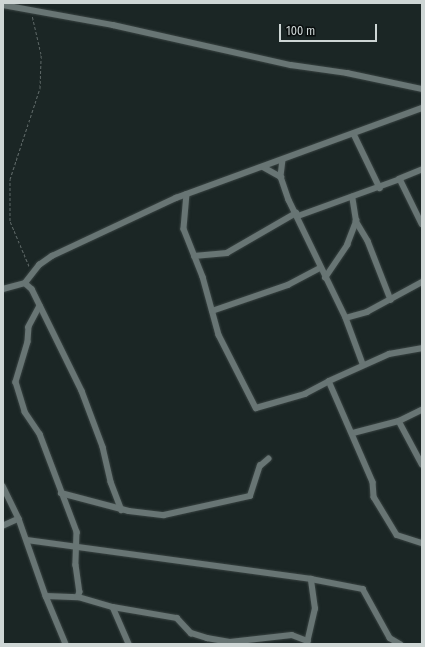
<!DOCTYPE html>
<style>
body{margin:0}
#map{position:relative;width:425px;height:647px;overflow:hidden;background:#1b2625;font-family:"Fira Sans Condensed",sans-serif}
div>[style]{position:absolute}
.path>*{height:1px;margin-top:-0.5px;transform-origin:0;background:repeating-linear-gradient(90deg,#5f6968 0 3px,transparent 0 5px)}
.roads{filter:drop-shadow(0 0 1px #394342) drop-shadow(0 0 1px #394342)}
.minor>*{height:5.5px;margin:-2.75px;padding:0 2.75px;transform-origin:2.75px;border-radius:2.75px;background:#687574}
span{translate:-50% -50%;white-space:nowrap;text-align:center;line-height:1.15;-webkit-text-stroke:3px #090e0e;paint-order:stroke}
.frame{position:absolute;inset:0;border:4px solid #ced6d5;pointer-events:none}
.scale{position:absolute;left:279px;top:24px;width:98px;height:18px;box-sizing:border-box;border:2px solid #ced6d5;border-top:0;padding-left:5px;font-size:12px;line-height:14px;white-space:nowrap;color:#ced6d5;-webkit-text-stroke:3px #090e0e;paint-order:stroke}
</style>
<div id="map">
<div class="path">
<div style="left:29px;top:266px;width:49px;rotate:-112.9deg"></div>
<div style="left:10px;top:221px;width:42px;rotate:-90deg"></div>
<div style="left:10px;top:179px;width:96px;rotate:-71.8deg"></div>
<div style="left:40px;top:88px;width:34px;rotate:-88deg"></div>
<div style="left:41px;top:54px;width:39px;rotate:-103deg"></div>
</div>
<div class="roads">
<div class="minor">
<div style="left:3px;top:5px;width:112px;rotate:10.3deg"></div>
<div style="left:113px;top:25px;width:182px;rotate:12.7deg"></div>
<div style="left:291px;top:65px;width:57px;rotate:8.1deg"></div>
<div style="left:347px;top:73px;width:77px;rotate:12deg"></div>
<div style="left:354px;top:134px;width:60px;rotate:64.3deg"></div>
<div style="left:283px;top:160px;width:17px;rotate:97deg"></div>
<div style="left:281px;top:177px;width:24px;rotate:71deg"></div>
<div style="left:289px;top:200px;width:131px;rotate:64.2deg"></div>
<div style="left:346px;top:318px;width:49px;rotate:69.7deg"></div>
<div style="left:263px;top:167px;width:21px;rotate:29deg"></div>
<div style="left:422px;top:170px;width:24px;rotate:158deg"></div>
<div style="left:400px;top:179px;width:50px;rotate:63.9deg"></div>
<div style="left:187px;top:194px;width:35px;rotate:95deg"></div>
<div style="left:184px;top:229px;width:52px;rotate:68.4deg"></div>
<div style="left:203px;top:277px;width:60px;rotate:74.6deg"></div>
<div style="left:219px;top:335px;width:82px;rotate:63.1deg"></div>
<div style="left:256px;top:408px;width:51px;rotate:-15.9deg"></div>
<div style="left:305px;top:394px;width:27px;rotate:-28deg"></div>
<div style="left:329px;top:381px;width:110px;rotate:66.5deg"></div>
<div style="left:373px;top:482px;width:15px;rotate:86deg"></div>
<div style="left:374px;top:497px;width:44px;rotate:58.8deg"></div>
<div style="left:397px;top:535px;width:26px;rotate:18deg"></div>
<div style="left:298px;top:216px;width:109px;rotate:-19.9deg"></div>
<div style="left:356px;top:221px;width:23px;rotate:59deg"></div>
<div style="left:368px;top:241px;width:63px;rotate:68.7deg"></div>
<div style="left:194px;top:256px;width:33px;rotate:-5deg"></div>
<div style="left:227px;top:253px;width:80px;rotate:-30.1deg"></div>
<div style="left:325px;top:278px;width:40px;rotate:-56deg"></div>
<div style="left:347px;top:245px;width:26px;rotate:-69deg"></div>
<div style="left:356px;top:221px;width:24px;rotate:-99deg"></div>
<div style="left:25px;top:283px;width:9px;rotate:41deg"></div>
<div style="left:32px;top:289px;width:114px;rotate:63.9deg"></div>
<div style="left:82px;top:391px;width:60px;rotate:69.4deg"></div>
<div style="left:103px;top:447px;width:36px;rotate:77deg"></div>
<div style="left:111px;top:482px;width:30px;rotate:69deg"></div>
<div style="left:3px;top:289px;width:23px;rotate:-15deg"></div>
<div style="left:25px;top:283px;width:23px;rotate:-52deg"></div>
<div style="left:39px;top:265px;width:16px;rotate:-35deg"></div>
<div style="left:52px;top:256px;width:137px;rotate:-25.1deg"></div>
<div style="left:176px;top:198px;width:262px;rotate:-20.1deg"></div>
<div style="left:40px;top:306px;width:24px;rotate:118deg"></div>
<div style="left:29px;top:327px;width:15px;rotate:94deg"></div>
<div style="left:28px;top:342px;width:42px;rotate:106.7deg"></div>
<div style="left:16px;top:382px;width:31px;rotate:73deg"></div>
<div style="left:25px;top:412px;width:27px;rotate:56deg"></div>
<div style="left:40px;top:434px;width:105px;rotate:69.3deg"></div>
<div style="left:77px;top:532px;width:33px;rotate:92deg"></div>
<div style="left:76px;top:565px;width:27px;rotate:82deg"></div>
<div style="left:80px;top:592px;width:5px;rotate:112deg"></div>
<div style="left:212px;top:311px;width:80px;rotate:-18.9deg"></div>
<div style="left:288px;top:285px;width:36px;rotate:-28deg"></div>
<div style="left:346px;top:318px;width:22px;rotate:-16deg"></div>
<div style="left:367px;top:312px;width:63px;rotate:-28.6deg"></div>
<div style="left:329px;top:381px;width:66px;rotate:-24.2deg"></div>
<div style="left:389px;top:354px;width:34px;rotate:-10deg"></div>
<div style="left:399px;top:421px;width:25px;rotate:-26deg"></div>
<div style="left:353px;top:433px;width:48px;rotate:-14.6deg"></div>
<div style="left:399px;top:421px;width:49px;rotate:61.9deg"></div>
<div style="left:3px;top:486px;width:37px;rotate:64deg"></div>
<div style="left:19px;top:519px;width:17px;rotate:156deg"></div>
<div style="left:61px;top:493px;width:70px;rotate:14.8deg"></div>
<div style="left:129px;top:511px;width:35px;rotate:7deg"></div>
<div style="left:164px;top:515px;width:88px;rotate:-12.5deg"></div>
<div style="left:250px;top:496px;width:32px;rotate:-72deg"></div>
<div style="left:260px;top:466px;width:11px;rotate:-41deg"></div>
<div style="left:19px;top:519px;width:82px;rotate:70.7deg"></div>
<div style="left:46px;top:596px;width:52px;rotate:67.4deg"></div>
<div style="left:27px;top:540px;width:287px;rotate:7.8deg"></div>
<div style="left:311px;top:579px;width:53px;rotate:10.9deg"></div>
<div style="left:363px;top:589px;width:56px;rotate:61.1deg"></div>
<div style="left:390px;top:638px;width:12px;rotate:31deg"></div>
<div style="left:46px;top:596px;width:32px;rotate:2deg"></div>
<div style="left:78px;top:597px;width:36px;rotate:16deg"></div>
<div style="left:113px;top:607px;width:65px;rotate:9.8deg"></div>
<div style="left:177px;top:618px;width:21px;rotate:47deg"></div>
<div style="left:191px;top:633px;width:17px;rotate:17deg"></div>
<div style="left:207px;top:638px;width:23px;rotate:10deg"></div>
<div style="left:230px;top:642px;width:62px;rotate:-6.4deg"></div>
<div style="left:292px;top:635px;width:17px;rotate:21deg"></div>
<div style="left:113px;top:607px;width:40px;rotate:66.6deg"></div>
<div style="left:307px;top:643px;width:35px;rotate:-77deg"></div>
<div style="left:315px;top:609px;width:30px;rotate:-98deg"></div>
</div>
</div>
<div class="frame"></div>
<div class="scale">100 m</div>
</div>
